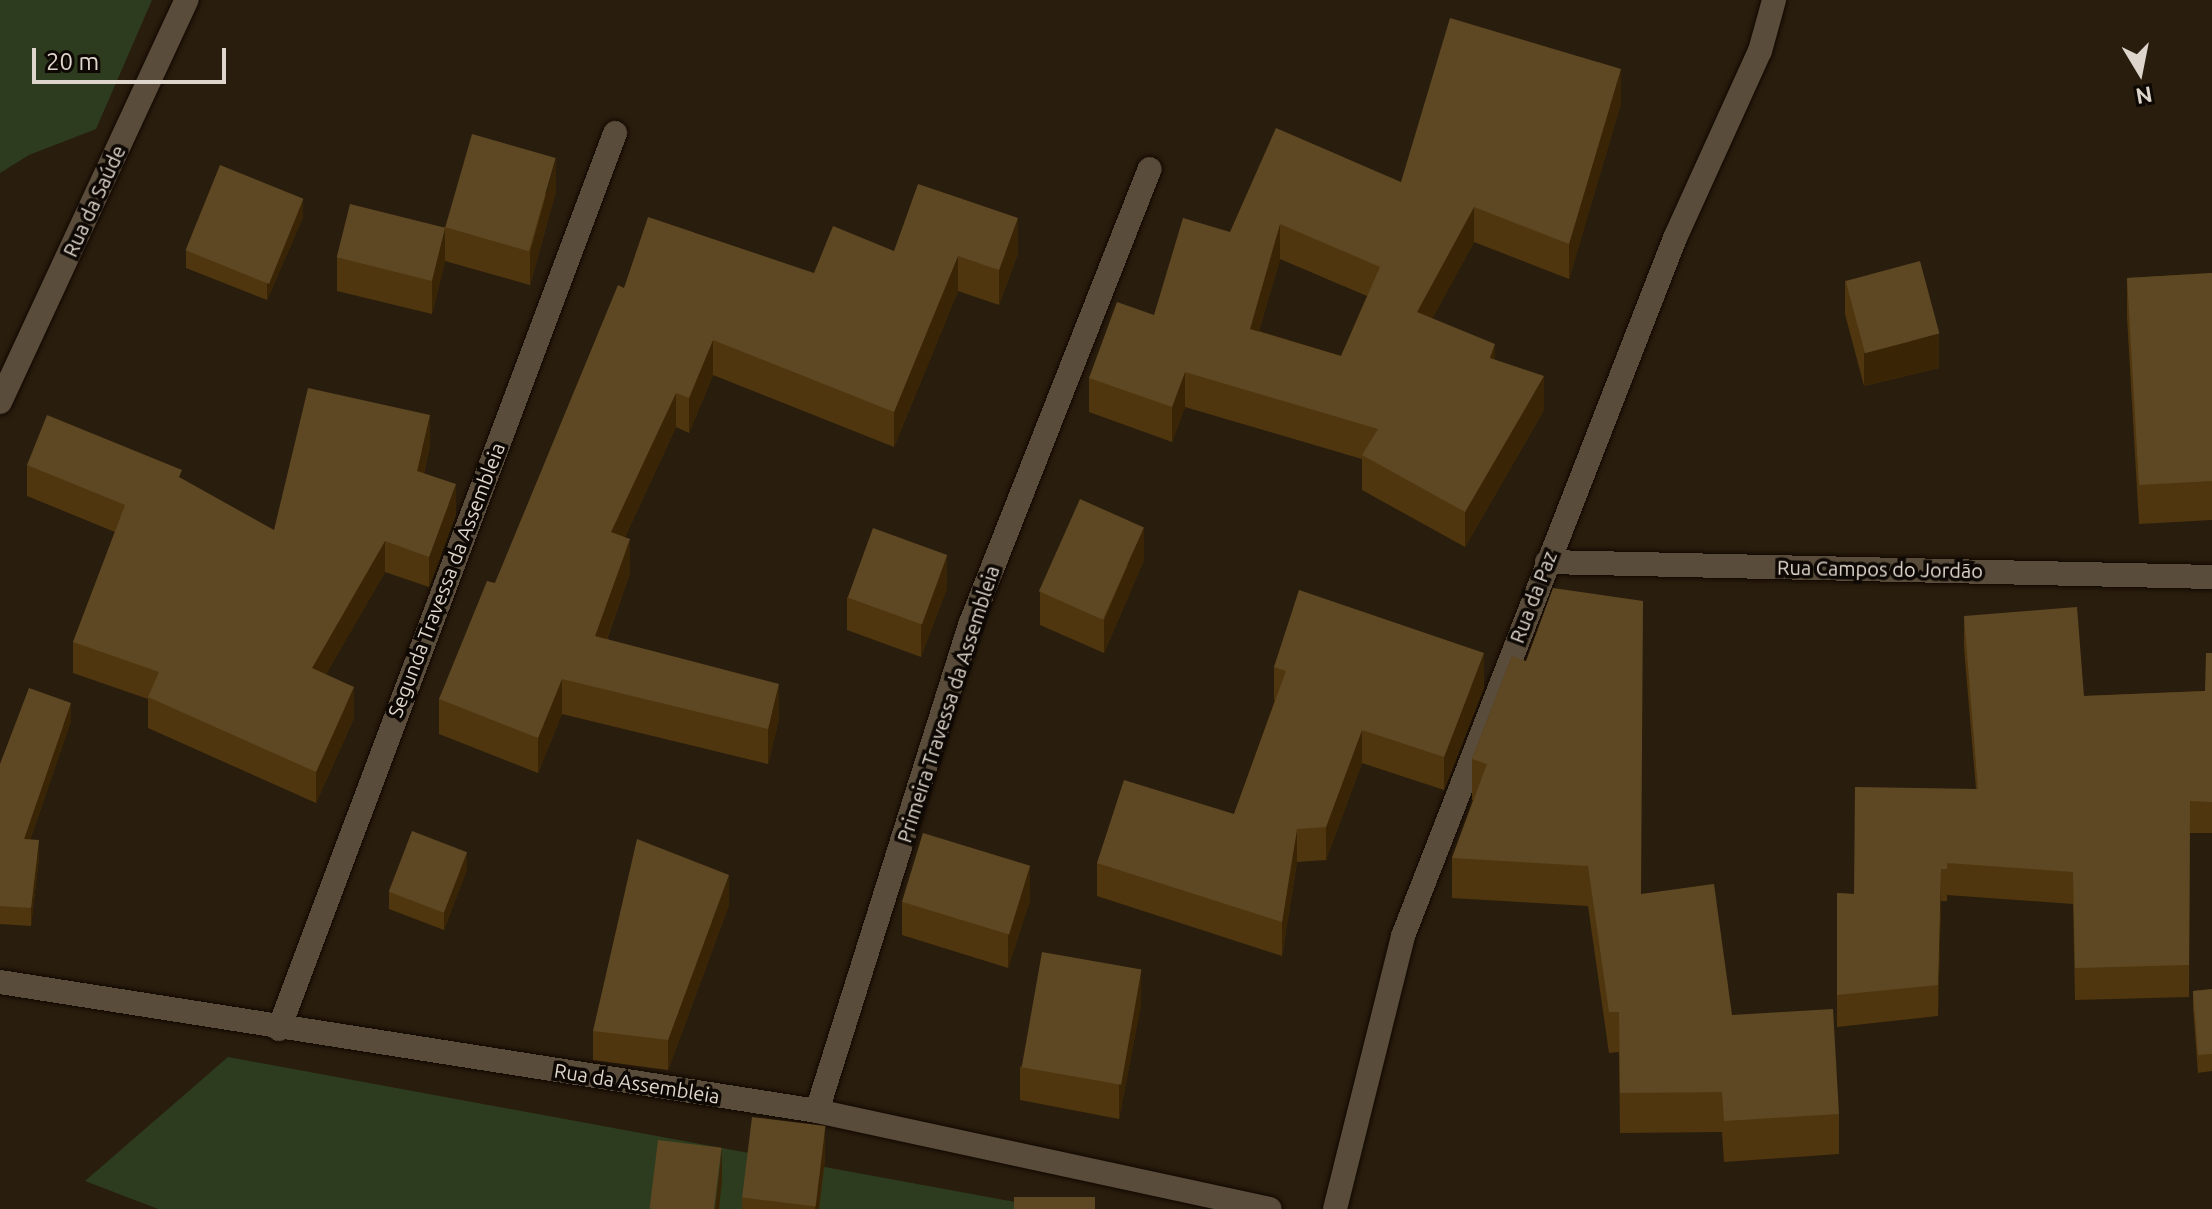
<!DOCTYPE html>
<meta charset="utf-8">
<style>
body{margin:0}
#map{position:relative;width:2212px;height:1209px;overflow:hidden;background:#291d0d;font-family:Ubuntu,sans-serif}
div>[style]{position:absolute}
.green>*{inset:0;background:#2d3c1e}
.roads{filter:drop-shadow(0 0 2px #110700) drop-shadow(0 0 2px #110700)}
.street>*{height:24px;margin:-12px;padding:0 12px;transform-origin:12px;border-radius:12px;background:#594c3a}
.wall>*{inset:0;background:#4f360e}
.shaded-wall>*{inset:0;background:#392505}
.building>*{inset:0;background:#5e4723;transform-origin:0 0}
span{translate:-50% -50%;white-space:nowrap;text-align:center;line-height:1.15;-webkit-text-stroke:7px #0d0803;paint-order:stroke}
.street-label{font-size:20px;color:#ded6cc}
.north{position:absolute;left:2100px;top:32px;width:80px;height:80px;-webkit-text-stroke:6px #0d0803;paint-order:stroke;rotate:170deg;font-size:22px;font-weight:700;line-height:32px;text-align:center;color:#ded6cc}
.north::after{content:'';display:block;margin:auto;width:28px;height:36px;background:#ded6cc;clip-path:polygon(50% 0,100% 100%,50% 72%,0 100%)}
.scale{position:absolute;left:32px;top:48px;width:194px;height:36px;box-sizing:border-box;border:4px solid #ded6cc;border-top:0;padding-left:10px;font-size:24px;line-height:28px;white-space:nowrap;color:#ded6cc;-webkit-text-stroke:6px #0d0803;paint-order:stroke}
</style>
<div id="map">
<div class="green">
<div style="clip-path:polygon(0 0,152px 0,96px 129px,29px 155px,0 173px)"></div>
<div style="clip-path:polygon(228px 1057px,1053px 1209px,158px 1209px,85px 1181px)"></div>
</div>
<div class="roads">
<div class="street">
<div style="left:0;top:402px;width:443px;rotate:-65.1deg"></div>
<div style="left:1547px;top:562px;width:665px;rotate:1.29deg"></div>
<div style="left:0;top:982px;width:827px;rotate:8.97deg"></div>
<div style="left:817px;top:1111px;width:463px;rotate:12.2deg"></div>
<div style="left:279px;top:1029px;width:957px;rotate:-69.44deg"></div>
<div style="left:817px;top:1111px;width:510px;rotate:-72.53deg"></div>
<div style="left:970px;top:625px;width:490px;rotate:-68.5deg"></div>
<div style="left:1335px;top:1209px;width:281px;rotate:-76deg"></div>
<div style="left:1403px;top:936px;width:749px;rotate:-68.71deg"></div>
<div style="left:1675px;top:238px;width:205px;rotate:-65.6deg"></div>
<div style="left:1760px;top:51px;width:53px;rotate:-74.6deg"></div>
</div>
</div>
<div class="wall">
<div style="clip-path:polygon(evenodd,1621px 103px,1569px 279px,1474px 242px,1432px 319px,1495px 360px,1544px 410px,1465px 547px,1362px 490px,1362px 459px,1185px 407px,1172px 442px,1089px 412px,1089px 378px,1154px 315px,1230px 232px,1401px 182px,1621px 103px,1280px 259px,1367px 296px,1341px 356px,1259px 331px,1280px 259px)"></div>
<div style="clip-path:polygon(556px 191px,530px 285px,445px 261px,432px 314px,337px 291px,337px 257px,445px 227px)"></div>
<div style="clip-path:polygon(303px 217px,267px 300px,186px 268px,186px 251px)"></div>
<div style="clip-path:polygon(894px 251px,1018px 253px,999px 305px,958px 291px,894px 447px,713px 375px,689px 433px,676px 427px,625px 537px,630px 573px,607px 639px,779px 719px,768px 764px,562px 714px,538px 773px,439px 734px,439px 699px,495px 583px,624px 288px,814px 273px)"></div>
<div style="clip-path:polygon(2212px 273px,2212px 520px,2139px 524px,2127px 317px,2127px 278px)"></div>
<div style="clip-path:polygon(1845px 280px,1939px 368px,1864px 386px,1845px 314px)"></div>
<div style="clip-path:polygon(430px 446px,424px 473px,456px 514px,429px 587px,385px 572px,326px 674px,354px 718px,316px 803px,148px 728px,148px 699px,73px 673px,73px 642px,115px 532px,27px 496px,27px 465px,274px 530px)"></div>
<div style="clip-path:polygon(1144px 560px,1104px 653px,1040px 625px,1040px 592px)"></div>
<div style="clip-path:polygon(947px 588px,921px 657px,847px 630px,847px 597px)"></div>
<div style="clip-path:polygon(1964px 616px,2084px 696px,2205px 691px,2212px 653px,2212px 833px,2190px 833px,2189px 997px,2075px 1000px,2073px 904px,1947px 895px,1947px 901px,1941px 901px,1938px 1016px,1837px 1027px,1837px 893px,1854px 894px,1976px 789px,1964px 648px)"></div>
<div style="clip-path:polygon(1512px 656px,1641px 894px,1732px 1015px,1839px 1114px,1839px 1154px,1724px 1162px,1722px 1132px,1620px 1133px,1619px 1052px,1609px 1053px,1588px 906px,1452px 898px,1452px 858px,1473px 800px,1472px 800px,1472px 759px)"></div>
<div style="clip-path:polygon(1274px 667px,1484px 687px,1444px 790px,1362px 763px,1326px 860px,1297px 862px,1282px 956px,1097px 896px,1097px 863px,1234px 814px,1275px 700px,1274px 700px)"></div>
<div style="clip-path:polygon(71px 721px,30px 840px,39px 858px,31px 926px,0 924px,0 925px,0 764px)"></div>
<div style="clip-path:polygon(467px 869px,444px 930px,389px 909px,389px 892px)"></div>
<div style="clip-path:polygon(1030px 900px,1008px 968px,902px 935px,902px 902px)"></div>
<div style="clip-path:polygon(729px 905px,668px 1070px,593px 1060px,593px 1031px)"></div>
<div style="clip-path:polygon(2212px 989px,2212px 1071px,2198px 1073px,2193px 1008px,2193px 991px)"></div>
<div style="clip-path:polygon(1141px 1004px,1119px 1119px,1020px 1100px,1020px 1067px)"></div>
<div style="clip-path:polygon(825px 1159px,819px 1209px,742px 1209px,742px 1197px)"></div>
</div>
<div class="shaded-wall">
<div style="clip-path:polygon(1621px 69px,1621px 103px,1569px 279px,1569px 244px)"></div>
<div style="clip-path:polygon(556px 158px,556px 191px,530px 285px,530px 252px)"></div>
<div style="clip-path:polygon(303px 199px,303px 217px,267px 300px,267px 282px)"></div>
<div style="clip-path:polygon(1474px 207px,1474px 242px,1417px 347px,1417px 312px)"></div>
<div style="clip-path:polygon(1018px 218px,1018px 253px,999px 305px,999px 270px)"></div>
<div style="clip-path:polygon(1280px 224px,1280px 259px,1250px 363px,1250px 329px)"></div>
<div style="clip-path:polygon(445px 227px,445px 261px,432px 314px,432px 281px)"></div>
<div style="clip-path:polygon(958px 256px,958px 291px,894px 447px,894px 412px)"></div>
<div style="clip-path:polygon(1939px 334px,1939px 368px,1864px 386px,1864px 353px)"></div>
<div style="clip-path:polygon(713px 340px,713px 375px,689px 433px,689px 398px)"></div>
<div style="clip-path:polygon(1495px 344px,1495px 379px,1490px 358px)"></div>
<div style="clip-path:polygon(1185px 372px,1185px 407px,1172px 442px,1172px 407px)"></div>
<div style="clip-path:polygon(1544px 376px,1544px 410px,1465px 547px,1465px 512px)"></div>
<div style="clip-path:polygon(676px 393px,676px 427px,611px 567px,611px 532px)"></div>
<div style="clip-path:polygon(430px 415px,430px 446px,417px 501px,417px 471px)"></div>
<div style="clip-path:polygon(456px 484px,456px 514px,429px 587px,429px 557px)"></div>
<div style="clip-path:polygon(1144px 527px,1144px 560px,1104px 653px,1104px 620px)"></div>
<div style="clip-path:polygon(630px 539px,630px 573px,595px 671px,595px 636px)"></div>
<div style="clip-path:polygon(385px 541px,385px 572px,312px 699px,312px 668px)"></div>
<div style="clip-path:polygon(947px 555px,947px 588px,921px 657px,921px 624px)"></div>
<div style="clip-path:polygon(1484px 653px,1484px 687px,1444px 790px,1444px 757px)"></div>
<div style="clip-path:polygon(562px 679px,562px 714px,538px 773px,538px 738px)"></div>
<div style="clip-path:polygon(779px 684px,779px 719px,768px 764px,768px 729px)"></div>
<div style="clip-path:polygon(354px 687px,354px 718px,316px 803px,316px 772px)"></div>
<div style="clip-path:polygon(71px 703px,71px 721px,24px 857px,24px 839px)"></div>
<div style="clip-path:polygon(1362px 730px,1362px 763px,1326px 860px,1326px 827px)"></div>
<div style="clip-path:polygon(1297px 829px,1297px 862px,1282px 956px,1282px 922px)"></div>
<div style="clip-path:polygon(39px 840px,39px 858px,31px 926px,31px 908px)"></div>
<div style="clip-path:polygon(467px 852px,467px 869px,444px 930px,444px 912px)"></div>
<div style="clip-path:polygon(1030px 866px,1030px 900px,1008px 968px,1008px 935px)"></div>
<div style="clip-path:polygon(1941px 869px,1941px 901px,1938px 1016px,1938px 985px)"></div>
<div style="clip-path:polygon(729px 875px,729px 905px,668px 1070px,668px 1040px)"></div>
<div style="clip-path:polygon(1141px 970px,1141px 1004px,1119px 1119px,1119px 1086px)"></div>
<div style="clip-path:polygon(825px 1126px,825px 1159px,819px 1209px,815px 1209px)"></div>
<div style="clip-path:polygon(722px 1148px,722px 1181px,719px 1209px,715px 1209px)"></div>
</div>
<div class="building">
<div style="clip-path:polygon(evenodd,1450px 18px,1621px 69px,1569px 244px,1474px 207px,1417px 312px,1495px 344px,1490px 358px,1544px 376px,1465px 512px,1362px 455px,1378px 429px,1185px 372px,1172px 407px,1089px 378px,1117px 302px,1154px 315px,1183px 218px,1230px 232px,1276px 128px,1401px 182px,1450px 18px,1280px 224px,1380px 267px,1341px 356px,1250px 329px,1280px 224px)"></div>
<div style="left:472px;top:134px;width:87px;height:97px;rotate:16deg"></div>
<div style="left:220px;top:165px;width:90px;height:92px;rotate:22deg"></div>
<div style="clip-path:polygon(918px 184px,1018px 218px,999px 270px,958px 256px,894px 412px,713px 340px,689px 398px,676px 393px,611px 532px,630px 539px,595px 636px,779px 684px,768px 729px,562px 679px,538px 738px,439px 699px,487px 581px,495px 583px,618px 285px,624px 288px,648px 217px,814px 273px,833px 226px,894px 251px)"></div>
<div style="left:350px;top:204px;width:98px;height:55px;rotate:14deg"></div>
<div style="left:1920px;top:261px;width:75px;height:77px;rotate:75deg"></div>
<div style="clip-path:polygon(2212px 273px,2212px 481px,2139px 485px,2127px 278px)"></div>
<div style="clip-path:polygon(308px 388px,430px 415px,417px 471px,456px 484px,429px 557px,385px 541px,312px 668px,354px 687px,316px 772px,148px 697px,159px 672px,73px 642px,125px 505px,27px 465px,47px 415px,182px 470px,179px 477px,274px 530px)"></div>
<div style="left:1080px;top:499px;width:70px;height:101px;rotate:24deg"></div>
<div style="left:873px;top:528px;width:79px;height:74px;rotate:20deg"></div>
<div style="clip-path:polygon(1553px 588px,1643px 601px,1641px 894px,1714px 884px,1732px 1015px,1833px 1009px,1839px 1114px,1724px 1121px,1722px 1092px,1620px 1093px,1619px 1012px,1609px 1012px,1588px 866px,1452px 858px,1487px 764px,1472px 759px,1512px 656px,1526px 661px)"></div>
<div style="clip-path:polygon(1299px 590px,1484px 653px,1444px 757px,1362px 730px,1326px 827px,1297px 829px,1282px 922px,1097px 863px,1124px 780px,1234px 814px,1286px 671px,1274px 667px)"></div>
<div style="clip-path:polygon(2077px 607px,2084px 696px,2205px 691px,2206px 653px,2212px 653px,2212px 802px,2190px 801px,2189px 965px,2075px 968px,2073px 872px,1947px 863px,1947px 869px,1941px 869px,1938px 985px,1837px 995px,1837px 893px,1854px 894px,1855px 787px,1978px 789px,1964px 616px)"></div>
<div style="clip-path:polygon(29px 688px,71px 703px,24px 839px,39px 840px,31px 908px,0 906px,0 908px,0 764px)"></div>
<div style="left:412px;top:831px;width:59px;height:65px;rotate:21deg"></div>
<div style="left:923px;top:833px;width:112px;height:72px;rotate:17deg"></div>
<div style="clip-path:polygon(637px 839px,729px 875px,668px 1040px,593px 1031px)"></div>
<div style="left:1042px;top:952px;width:101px;height:117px;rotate:10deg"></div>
<div style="clip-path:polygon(2212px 989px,2212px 1054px,2198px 1055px,2193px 991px)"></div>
<div style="left:752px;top:1117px;width:74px;height:81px;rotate:7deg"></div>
<div style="left:658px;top:1140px;width:64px;height:69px;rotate:7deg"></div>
<div style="left:1095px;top:1197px;width:12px;height:81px;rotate:90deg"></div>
</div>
<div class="street-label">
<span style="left:94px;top:201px;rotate:-65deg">Rua da Saúde</span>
<span style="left:1880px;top:569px;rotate:1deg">Rua Campos do Jordão</span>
<span style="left:446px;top:580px;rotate:-69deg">Segunda Travessa da Assembleia</span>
<span style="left:1533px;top:597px;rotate:-69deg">Rua da Paz</span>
<span style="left:948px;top:704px;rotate:-72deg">Primeira Travessa da Assembleia</span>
<span style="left:637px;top:1083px;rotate:9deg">Rua da Assembleia</span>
</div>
<div class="north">N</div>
<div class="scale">20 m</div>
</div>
